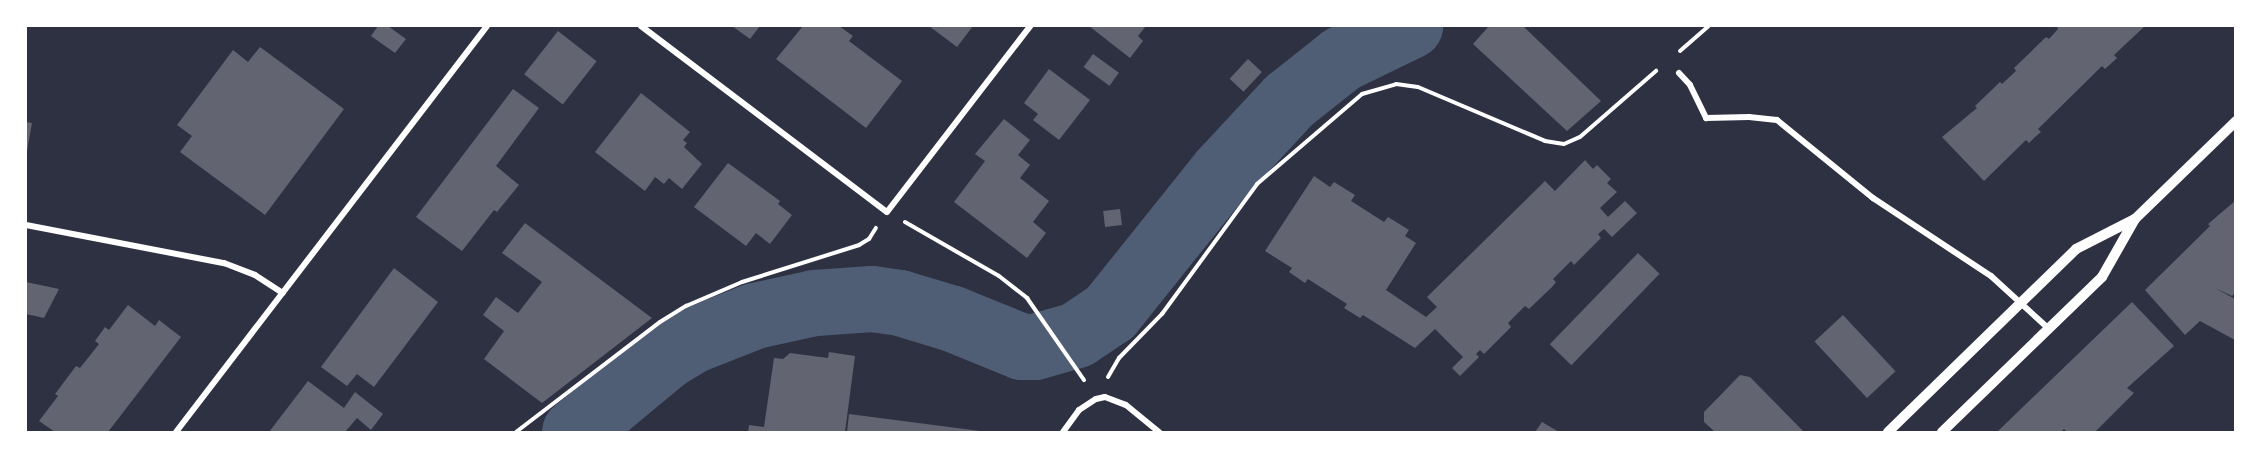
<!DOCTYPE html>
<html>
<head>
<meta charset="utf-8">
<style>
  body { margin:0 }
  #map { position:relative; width:2261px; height:458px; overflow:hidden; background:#2d3142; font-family:Signika,sans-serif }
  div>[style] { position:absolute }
  .river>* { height:66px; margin:-33px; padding:0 33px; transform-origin:33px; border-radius:33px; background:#4f5d75 }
  .building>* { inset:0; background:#626471; transform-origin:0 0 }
  .path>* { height:4px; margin:-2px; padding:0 2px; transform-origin:2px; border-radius:2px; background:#fff }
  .minor>* { height:6px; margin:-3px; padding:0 3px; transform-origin:3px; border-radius:3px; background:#fff }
  .tertiary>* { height:10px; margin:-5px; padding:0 5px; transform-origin:5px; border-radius:5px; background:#fff }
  span { translate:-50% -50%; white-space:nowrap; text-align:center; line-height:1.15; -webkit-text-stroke:5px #fff; paint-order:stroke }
  .frame { position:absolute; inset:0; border:27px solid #fff; pointer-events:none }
</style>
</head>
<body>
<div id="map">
  <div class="river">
    <i style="left:575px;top:432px;width:119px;rotate:-39.6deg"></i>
    <i style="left:667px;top:356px;width:31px;rotate:-31deg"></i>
    <i style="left:694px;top:340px;width:66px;rotate:-21.5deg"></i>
    <i style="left:755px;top:316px;width:61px;rotate:-12.2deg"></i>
    <i style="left:815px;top:303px;width:57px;rotate:-4deg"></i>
    <i style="left:872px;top:299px;width:28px;rotate:8deg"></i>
    <i style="left:900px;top:303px;width:55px;rotate:16.8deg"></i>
    <i style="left:953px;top:319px;width:74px;rotate:22.1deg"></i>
    <i style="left:1022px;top:347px;width:13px"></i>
    <i style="left:1035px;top:347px;width:44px;rotate:-15.9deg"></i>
    <i style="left:1077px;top:335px;width:40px;rotate:-34deg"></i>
    <i style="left:1110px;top:313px;width:181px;rotate:-51.3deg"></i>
    <i style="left:1223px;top:172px;width:97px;rotate:-47.1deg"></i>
    <i style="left:1289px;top:101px;width:68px;rotate:-38.4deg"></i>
    <i style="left:1342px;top:59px;width:76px;rotate:-25.9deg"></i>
  </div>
  <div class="building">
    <i style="clip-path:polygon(378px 26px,388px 26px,406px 39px,395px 53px,371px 36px)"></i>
    <i style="clip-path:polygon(732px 26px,760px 26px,750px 39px)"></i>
    <i style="clip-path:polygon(803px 26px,839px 26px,853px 36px,849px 41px,902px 81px,866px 128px,776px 59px)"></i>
    <i style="clip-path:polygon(929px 26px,973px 26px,957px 47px)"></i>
    <i style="clip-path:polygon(1089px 26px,1146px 26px,1138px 36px,1143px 41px,1130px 58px)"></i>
    <i style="clip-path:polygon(1489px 26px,1523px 26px,1601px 101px,1567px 131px,1473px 44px)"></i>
    <i style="clip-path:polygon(2057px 26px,2145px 26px,2114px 55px,2117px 58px,2105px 69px,2102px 66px,2038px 129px,2041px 132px,2035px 137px,2029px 143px,2026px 140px,1984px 181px,1942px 137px,1977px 108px,1975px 106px,2000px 82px,2002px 84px,2016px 71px,2014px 68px,2046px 37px,2049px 39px,2058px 29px)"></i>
    <i style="left:558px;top:31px;width:49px;height:55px;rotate:38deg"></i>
    <i style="clip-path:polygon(260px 47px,344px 109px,265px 215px,180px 152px,192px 136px,177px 125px,233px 50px,248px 62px)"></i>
    <i style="left:1093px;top:54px;width:32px;height:16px;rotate:36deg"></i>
    <i style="left:1248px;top:59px;width:19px;height:27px;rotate:43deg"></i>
    <i style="clip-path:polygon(1049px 69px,1090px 100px,1059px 140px,1033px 120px,1038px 114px,1024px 103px)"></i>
    <i style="clip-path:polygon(513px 89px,539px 108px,496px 166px,519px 185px,497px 212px,494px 210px,462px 251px,416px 217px)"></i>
    <i style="clip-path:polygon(641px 93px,690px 132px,683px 140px,687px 143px,684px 147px,702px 164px,682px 189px,669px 178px,664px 184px,655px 177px,645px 191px,595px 152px)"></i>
    <i style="clip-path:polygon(1004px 119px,1030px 140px,1018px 155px,1030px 165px,1020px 178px,1049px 201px,1033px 222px,1046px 233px,1027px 258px,954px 202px,985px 161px,975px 154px)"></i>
    <i style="clip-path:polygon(26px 122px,32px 123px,27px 151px,26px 151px)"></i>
    <i style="clip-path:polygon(1585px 160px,1593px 169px,1597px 165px,1611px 179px,1607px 183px,1617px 192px,1600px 208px,1608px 217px,1625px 201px,1637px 213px,1612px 237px,1604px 229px,1598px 234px,1601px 238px,1574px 265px,1571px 261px,1553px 279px,1556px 282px,1552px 287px,1529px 309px,1525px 306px,1508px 323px,1511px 327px,1484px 354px,1480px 350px,1476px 354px,1479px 357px,1460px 376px,1452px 368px,1463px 357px,1435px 329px,1415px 348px,1363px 315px,1360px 318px,1344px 308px,1347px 304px,1308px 279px,1305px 283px,1289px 272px,1292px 268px,1265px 251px,1314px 176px,1330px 187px,1334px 182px,1355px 195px,1351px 201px,1384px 222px,1388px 217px,1409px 230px,1405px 236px,1416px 243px,1386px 290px,1426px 317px,1437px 307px,1427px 297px,1545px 181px,1555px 191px)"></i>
    <i style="clip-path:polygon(728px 163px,780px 201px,778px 204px,792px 215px,770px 244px,756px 233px,746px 246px,694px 207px)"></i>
    <i style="clip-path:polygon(2235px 201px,2235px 293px,2232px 296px,2215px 288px,2235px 299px,2235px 340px,2200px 321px,2185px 335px,2145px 290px,2210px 226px,2208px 224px)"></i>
    <i style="left:1120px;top:209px;width:16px;height:17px;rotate:83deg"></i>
    <i style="clip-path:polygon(525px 223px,652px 318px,542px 403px,484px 359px,504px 331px,483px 315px,496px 297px,518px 313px,542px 282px,502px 253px)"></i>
    <i style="left:1638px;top:253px;width:30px;height:127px;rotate:44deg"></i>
    <i style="clip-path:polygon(394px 268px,438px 302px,374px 387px,357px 374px,347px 386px,321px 367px)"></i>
    <i style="clip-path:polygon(26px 282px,59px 289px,44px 318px,26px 314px)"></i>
    <i style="clip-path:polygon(2132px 302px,2174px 346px,2127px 388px,2134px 393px,2095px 432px,2067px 432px,2064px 429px,2061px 432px,1997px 432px)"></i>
    <i style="clip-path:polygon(128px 305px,155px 326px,159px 320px,181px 337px,108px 432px,55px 432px,39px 421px,58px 396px,55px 394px,76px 366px,80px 368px,99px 344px,95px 341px,105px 327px,109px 330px)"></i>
    <i style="left:1843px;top:315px;width:77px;height:39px;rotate:47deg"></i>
    <i style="clip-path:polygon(829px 352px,855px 356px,845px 432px,748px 432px,749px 425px,764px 427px,774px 358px,783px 359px,790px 353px,828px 358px)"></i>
    <i style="clip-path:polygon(1740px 375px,1750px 377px,1804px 432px,1715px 432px,1704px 422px,1704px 412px)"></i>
    <i style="clip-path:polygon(308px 381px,344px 408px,355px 392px,383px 414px,371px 430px,357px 418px,345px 432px,269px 432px)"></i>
    <i style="clip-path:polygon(849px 414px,980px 431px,980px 432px,847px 432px)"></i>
    <i style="clip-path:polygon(1542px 422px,1559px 432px,1535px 432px)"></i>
  </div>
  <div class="path">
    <i style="left:1680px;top:51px;width:38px;rotate:-41deg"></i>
    <i style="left:905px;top:222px;width:108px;rotate:29.9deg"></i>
    <i style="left:999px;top:276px;width:36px;rotate:38deg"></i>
    <i style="left:1027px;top:298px;width:100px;rotate:55.2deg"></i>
    <i style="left:1108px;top:377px;width:22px;rotate:-60deg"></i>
    <i style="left:1119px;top:358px;width:62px;rotate:-45.7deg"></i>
    <i style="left:1162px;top:314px;width:161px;rotate:-53.8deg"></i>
    <i style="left:1257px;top:184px;width:138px;rotate:-40.6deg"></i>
    <i style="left:1362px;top:94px;width:35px;rotate:-16deg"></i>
    <i style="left:1396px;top:84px;width:22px;rotate:8deg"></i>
    <i style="left:1418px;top:87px;width:138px;rotate:23deg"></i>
    <i style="left:1545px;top:141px;width:19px;rotate:9deg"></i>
    <i style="left:1564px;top:144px;width:17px;rotate:-24deg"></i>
    <i style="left:1580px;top:137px;width:101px;rotate:-41deg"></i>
    <i style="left:516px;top:432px;width:181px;rotate:-37.4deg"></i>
    <i style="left:660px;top:322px;width:31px;rotate:-32deg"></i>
    <i style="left:686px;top:306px;width:61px;rotate:-23.2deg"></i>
    <i style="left:742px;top:282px;width:123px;rotate:-17.5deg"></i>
    <i style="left:859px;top:245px;width:12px;rotate:-31deg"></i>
    <i style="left:869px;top:239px;width:13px;rotate:-58deg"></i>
  </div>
  <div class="minor">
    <i style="left:641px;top:26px;width:308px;rotate:37.1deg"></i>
    <i style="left:887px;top:212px;width:235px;rotate:-52.4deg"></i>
    <i style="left:1679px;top:73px;width:16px;rotate:47deg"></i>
    <i style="left:1690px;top:85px;width:37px;rotate:64deg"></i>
    <i style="left:1706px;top:118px;width:43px;rotate:-1.3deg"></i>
    <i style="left:1749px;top:117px;width:28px;rotate:6deg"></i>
    <i style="left:1777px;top:120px;width:124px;rotate:39.1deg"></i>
    <i style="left:1873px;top:198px;width:141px;rotate:33.5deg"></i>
    <i style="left:1991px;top:276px;width:79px;rotate:42.4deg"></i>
    <i style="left:26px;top:225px;width:202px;rotate:10.9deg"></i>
    <i style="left:224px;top:263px;width:33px;rotate:21deg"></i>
    <i style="left:255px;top:275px;width:33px;rotate:33deg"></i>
    <i style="left:176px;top:432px;width:511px;rotate:-52.55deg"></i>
    <i style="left:1063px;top:432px;width:27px;rotate:-54deg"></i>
    <i style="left:1079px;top:410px;width:20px;rotate:-33deg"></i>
    <i style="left:1096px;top:399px;width:9px;rotate:-13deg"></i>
    <i style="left:1105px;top:397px;width:22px;rotate:21deg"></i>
    <i style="left:1126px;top:405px;width:43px;rotate:39.3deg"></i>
  </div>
  <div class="tertiary">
    <i style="left:1888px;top:432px;width:262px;rotate:-44.2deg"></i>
    <i style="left:2076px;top:249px;width:66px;rotate:-27deg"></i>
    <i style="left:1942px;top:432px;width:223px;rotate:-44.1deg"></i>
    <i style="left:2102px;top:277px;width:67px;rotate:-60.4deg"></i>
    <i style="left:2135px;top:219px;width:141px;rotate:-44.1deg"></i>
  </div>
  <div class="frame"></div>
</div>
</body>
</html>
